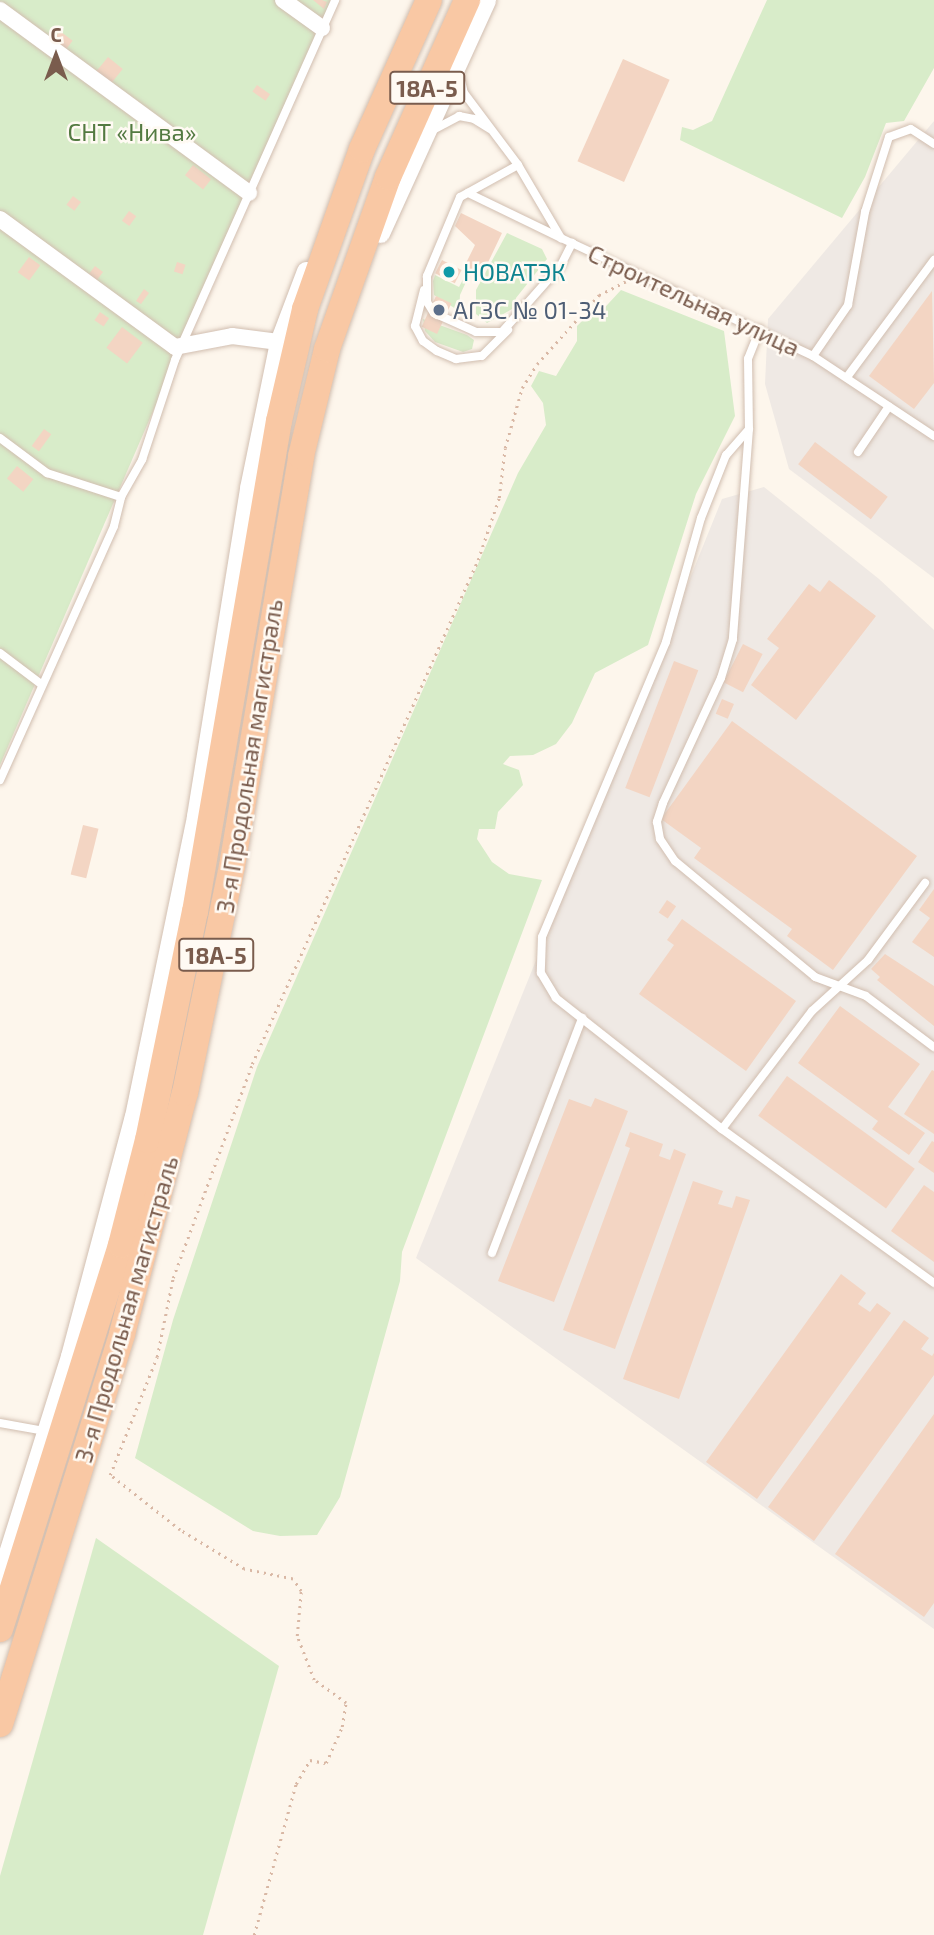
<!DOCTYPE html>
<html>
<head>
<meta charset="utf-8">
<style>
  body { margin:0 }
  #map { position:relative; width:934px; height:1935px; overflow:hidden; background:#fdf6ec; font-family:"Exo 2",sans-serif }
  div>[style] { position:absolute }
  .industrial>* { inset:0; background:#efe9e4 }
  .green>* { inset:0; background:#d8ecc9 }
  .building>* { inset:0; background:#f3d5c3; transform-origin:0 0 }
  .path>* { height:2.5px; margin-top:-1.25px; transform-origin:0; background:repeating-linear-gradient(90deg,#d9b8a5 0 2px,transparent 0 7px) }
  .roads { filter:drop-shadow(0 0 2px #d1beb0) drop-shadow(0 0 2px #d1beb0) }
  .service>* { height:8px; margin:-4px; padding:0 4px; transform-origin:4px; border-radius:4px; background:#fff }
  .minor>* { height:16px; margin:-8px; padding:0 8px; transform-origin:8px; border-radius:8px; background:#fff }
  .tertiary>* { height:19px; margin:-9.5px; padding:0 9.5px; transform-origin:9.5px; border-radius:9.5px; background:#fff }
  .trunk>* { height:26px; margin:-13px; padding:0 13px; transform-origin:13px; border-radius:13px; background:#f9c8a4 }
  .dots>* { width:19px; height:19px; translate:-50% -50%; box-sizing:border-box; border:4px solid #fffaf3; border-radius:50% }
  span { translate:-50% -50%; white-space:nowrap; text-align:center; line-height:1.15; -webkit-text-stroke:5px #fffaf3; paint-order:stroke }
  .shield-label span { padding:2px 5px; background:#fffaf3; border:2px solid; border-radius:5px; -webkit-text-stroke-width:0 }
  .shield-label { font-size:23px; color:#7a5c4d; font-weight:700 }
  .park-label { font-size:24px; color:#537a41 }
  .culture-label { font-size:24px; color:#0d838f }
  .left { translate:0 -50%; text-align:left }
  .street-label { font-size:24px; color:#7a5c4d }
  .service-label { font-size:24px; color:#4e5e75 }
  .north { position:absolute; left:21px; top:21px; width:70px; height:70px; -webkit-text-stroke:5px #fffaf3; paint-order:stroke; rotate:0deg; font-size:19px; font-weight:700; line-height:28px; text-align:center; color:#7a5c4d }
  .north::after { content:''; display:block; margin:auto; width:24px; height:32px; background:#7a5c4d; clip-path:polygon(50% 0,100% 100%,50% 72%,0 100%) }
</style>
</head>
<body>
<div id="map">
  <div class="industrial">
    <i style="clip-path:polygon(934px 121px,934px 578px,789px 469px,765px 384px,768px 319px)"></i>
    <i style="clip-path:polygon(764px 487px,879px 579px,934px 630px,934px 1629px,416px 1258px,722px 499px)"></i>
  </div>
  <div class="green">
    <i style="clip-path:polygon(0 0,331px 0,0 765px)"></i>
    <i style="clip-path:polygon(767px 0,934px 0,934px 68px,904px 121px,886px 123px,865px 177px,842px 218px,680px 140px,682px 127px,693px 130px,712px 121px)"></i>
    <i style="clip-path:polygon(507px 233px,542px 249px,547px 259px,516px 298px,514px 308px,487px 323px,476px 314px,476px 290px)"></i>
    <i style="clip-path:polygon(468px 270px,471px 271px,460px 295px,459px 311px,434px 295px,433px 281px,435px 275px,459px 287px)"></i>
    <i style="clip-path:polygon(621px 290px,724px 331px,735px 416px,696px 494px,648px 645px,595px 673px,572px 723px,556px 744px,533px 755px,510px 756px,503px 764px,519px 770px,523px 785px,498px 812px,495px 829px,479px 829px,477px 839px,492px 862px,509px 874px,542px 880px,402px 1252px,400px 1281px,340px 1497px,317px 1535px,280px 1536px,253px 1531px,135px 1458px,173px 1320px,257px 1067px,518px 473px,546px 425px,543px 403px,531px 386px,539px 371px,556px 376px,577px 341px,577px 326px,586px 317px,596px 317px)"></i>
    <i style="clip-path:polygon(423px 319px,467px 335px,474px 340px,472px 349px,463px 352px,435px 342px,425px 331px)"></i>
    <i style="clip-path:polygon(96px 1538px,279px 1666px,203px 1935px,0 1935px,0 1876px)"></i>
  </div>
  <div class="building">
    <i style="clip-path:polygon(313px 0,322px 0,327px 2px,324px 9px)"></i>
    <i style="left:60px;top:31px;width:16px;height:14px;rotate:38deg"></i>
    <i style="left:108px;top:57px;width:19px;height:22px;rotate:39deg"></i>
    <i style="left:623px;top:59px;width:51px;height:112px;rotate:24deg"></i>
    <i style="left:257px;top:85px;width:16px;height:8px;rotate:35deg"></i>
    <i style="left:193px;top:165px;width:23px;height:13px;rotate:38deg"></i>
    <i style="left:73px;top:196px;width:10px;height:11px;rotate:37deg"></i>
    <i style="left:129px;top:211px;width:9px;height:12px;rotate:36deg"></i>
    <i style="clip-path:polygon(461px 213px,502px 233px,482px 275px,464px 267px,475px 245px,455px 226px)"></i>
    <i style="left:29px;top:257px;width:14px;height:19px;rotate:36deg"></i>
    <i style="left:442px;top:260px;width:22px;height:15px;rotate:27deg"></i>
    <i style="left:177px;top:262px;width:9px;height:10px;rotate:18deg"></i>
    <i style="left:95px;top:266px;width:10px;height:15px;rotate:37deg"></i>
    <i style="clip-path:polygon(144px 289px,149px 293px,141px 304px,136px 301px)"></i>
    <i style="clip-path:polygon(932px 291px,934px 383px,914px 409px,869px 376px)"></i>
    <i style="left:436px;top:296px;width:17px;height:34px;rotate:25deg"></i>
    <i style="left:100px;top:312px;width:11px;height:10px;rotate:34deg"></i>
    <i style="left:122px;top:327px;width:26px;height:26px;rotate:37deg"></i>
    <i style="left:44px;top:429px;width:9px;height:21px;rotate:36deg"></i>
    <i style="left:815px;top:442px;width:91px;height:28px;rotate:37deg"></i>
    <i style="left:17px;top:466px;width:21px;height:16px;rotate:39deg"></i>
    <i style="clip-path:polygon(829px 580px,876px 616px,796px 720px,751px 685px,779px 648px,767px 639px,809px 584px,820px 592px)"></i>
    <i style="left:743px;top:644px;width:22px;height:43px;rotate:27deg"></i>
    <i style="left:674px;top:661px;width:26px;height:136px;rotate:21deg"></i>
    <i style="left:722px;top:699px;width:13px;height:16px;rotate:23deg"></i>
    <i style="clip-path:polygon(732px 721px,917px 856px,833px 970px,787px 936px,792px 929px,694px 858px,701px 848px,661px 819px)"></i>
    <i style="left:83px;top:825px;width:16px;height:51px;rotate:14deg"></i>
    <i style="clip-path:polygon(934px 889px,934px 957px,912px 942px,930px 918px,919px 910px)"></i>
    <i style="left:667px;top:900px;width:11px;height:15px;rotate:34deg"></i>
    <i style="clip-path:polygon(682px 919px,796px 1001px,746px 1071px,639px 994px,674px 945px,667px 940px)"></i>
    <i style="clip-path:polygon(885px 954px,934px 986px,934px 1026px,877px 980px,880px 977px,871px 969px)"></i>
    <i style="clip-path:polygon(840px 1006px,920px 1064px,888px 1107px,925px 1133px,909px 1155px,872px 1129px,878px 1121px,798px 1063px)"></i>
    <i style="clip-path:polygon(932px 1070px,934px 1071px,934px 1134px,904px 1114px)"></i>
    <i style="left:787px;top:1076px;width:158px;height:49px;rotate:36deg"></i>
    <i style="clip-path:polygon(595px 1098px,628px 1111px,554px 1302px,498px 1281px,569px 1099px,591px 1107px)"></i>
    <i style="clip-path:polygon(630px 1132px,663px 1144px,659px 1156px,670px 1160px,674px 1149px,686px 1154px,615px 1349px,563px 1330px,630px 1148px,625px 1146px)"></i>
    <i style="clip-path:polygon(932px 1141px,934px 1142px,934px 1173px,918px 1162px)"></i>
    <i style="clip-path:polygon(693px 1181px,723px 1191px,718px 1204px,732px 1208px,736px 1196px,750px 1200px,679px 1399px,623px 1379px)"></i>
    <i style="clip-path:polygon(924px 1185px,934px 1192px,934px 1262px,891px 1231px)"></i>
    <i style="clip-path:polygon(841px 1274px,866px 1293px,858px 1304px,870px 1312px,877px 1303px,891px 1313px,757px 1499px,706px 1462px)"></i>
    <i style="clip-path:polygon(904px 1320px,929px 1338px,921px 1349px,932px 1356px,934px 1353px,934px 1375px,814px 1541px,768px 1507px)"></i>
    <i style="clip-path:polygon(934px 1414px,934px 1603px,924px 1617px,835px 1554px)"></i>
  </div>
  <div class="path">
    <i style="left:254px;top:1935px;width:157px;rotate:-74.5deg"></i>
    <i style="left:296px;top:1784px;width:28px;rotate:-60deg"></i>
    <i style="left:310px;top:1760px;width:16px;rotate:11deg"></i>
    <i style="left:326px;top:1763px;width:39px;rotate:-66deg"></i>
    <i style="left:342px;top:1727px;width:24px;rotate:-81deg"></i>
    <i style="left:346px;top:1703px;width:39px;rotate:-144deg"></i>
    <i style="left:314px;top:1680px;width:47px;rotate:-111.1deg"></i>
    <i style="left:297px;top:1636px;width:45px;rotate:-84.9deg"></i>
    <i style="left:301px;top:1591px;width:14px;rotate:-124deg"></i>
    <i style="left:293px;top:1579px;width:50px;rotate:-168.5deg"></i>
    <i style="left:244px;top:1569px;width:75px;rotate:-148.6deg"></i>
    <i style="left:180px;top:1530px;width:89px;rotate:-141.8deg"></i>
    <i style="left:110px;top:1475px;width:127px;rotate:-68.3deg"></i>
    <i style="left:157px;top:1357px;width:81px;rotate:-78.6deg"></i>
    <i style="left:173px;top:1278px;width:228px;rotate:-69.7deg"></i>
    <i style="left:252px;top:1064px;width:552px;rotate:-65.85deg"></i>
    <i style="left:478px;top:560px;width:65px;rotate:-71.3deg"></i>
    <i style="left:499px;top:498px;width:50px;rotate:-83.2deg"></i>
    <i style="left:505px;top:448px;width:62px;rotate:-74.2deg"></i>
    <i style="left:522px;top:388px;width:28px;rotate:-58deg"></i>
    <i style="left:537px;top:364px;width:93px;rotate:-48.1deg"></i>
    <i style="left:599px;top:295px;width:30px;rotate:-27deg"></i>
  </div>
  <div class="roads">
    <div class="service">
      <i style="left:459px;top:72px;width:22px;rotate:77deg"></i>
      <i style="left:464px;top:93px;width:90px;rotate:53.1deg"></i>
      <i style="left:518px;top:165px;width:85px;rotate:59.5deg"></i>
      <i style="left:561px;top:238px;width:278px;rotate:25.1deg"></i>
      <i style="left:813px;top:356px;width:145px;rotate:33.5deg"></i>
      <i style="left:433px;top:130px;width:30px;rotate:-28deg"></i>
      <i style="left:459px;top:116px;width:15px;rotate:11deg"></i>
      <i style="left:474px;top:119px;width:19px;rotate:32deg"></i>
      <i style="left:518px;top:165px;width:66px;rotate:151.1deg"></i>
      <i style="left:460px;top:197px;width:86px;rotate:112.7deg"></i>
      <i style="left:427px;top:276px;width:26px;rotate:90deg"></i>
      <i style="left:427px;top:302px;width:13px;rotate:58deg"></i>
      <i style="left:434px;top:313px;width:46px;rotate:24.3deg"></i>
      <i style="left:476px;top:332px;width:26px"></i>
      <i style="left:502px;top:332px;width:89px;rotate:-48.6deg"></i>
      <i style="left:561px;top:265px;width:25px;rotate:-63deg"></i>
      <i style="left:468px;top:193px;width:103px;rotate:25.8deg"></i>
      <i style="left:424px;top:290px;width:37px;rotate:104deg"></i>
      <i style="left:415px;top:326px;width:17px;rotate:62deg"></i>
      <i style="left:423px;top:341px;width:17px;rotate:36deg"></i>
      <i style="left:437px;top:351px;width:21px;rotate:23deg"></i>
      <i style="left:456px;top:359px;width:26px;rotate:-7deg"></i>
      <i style="left:482px;top:356px;width:37px;rotate:-45deg"></i>
      <i style="left:760px;top:329px;width:32px;rotate:112deg"></i>
      <i style="left:748px;top:359px;width:70px;rotate:89.2deg"></i>
      <i style="left:749px;top:429px;width:211px;rotate:94.4deg"></i>
      <i style="left:733px;top:639px;width:41px;rotate:107.1deg"></i>
      <i style="left:721px;top:678px;width:138px;rotate:114.9deg"></i>
      <i style="left:663px;top:803px;width:20px;rotate:108deg"></i>
      <i style="left:657px;top:822px;width:17px;rotate:80deg"></i>
      <i style="left:660px;top:839px;width:27px;rotate:56deg"></i>
      <i style="left:675px;top:861px;width:182px;rotate:39.6deg"></i>
      <i style="left:815px;top:977px;width:54px;rotate:20.4deg"></i>
      <i style="left:866px;top:996px;width:85px;rotate:36.9deg"></i>
      <i style="left:813px;top:356px;width:62px;rotate:-55.5deg"></i>
      <i style="left:848px;top:305px;width:95px;rotate:-79.6deg"></i>
      <i style="left:865px;top:212px;width:79px;rotate:-72.3deg"></i>
      <i style="left:889px;top:137px;width:23px;rotate:-20deg"></i>
      <i style="left:911px;top:129px;width:27px;rotate:33deg"></i>
      <i style="left:847px;top:377px;width:146px;rotate:-53.4deg"></i>
      <i style="left:749px;top:429px;width:35px;rotate:131deg"></i>
      <i style="left:726px;top:455px;width:68px;rotate:111.6deg"></i>
      <i style="left:701px;top:518px;width:129px;rotate:105.8deg"></i>
      <i style="left:666px;top:642px;width:320px;rotate:112.8deg"></i>
      <i style="left:542px;top:937px;width:36px;rotate:92deg"></i>
      <i style="left:541px;top:973px;width:29px;rotate:59deg"></i>
      <i style="left:556px;top:998px;width:211px;rotate:38.3deg"></i>
      <i style="left:722px;top:1129px;width:262px;rotate:36deg"></i>
      <i style="left:0;top:438px;width:59px;rotate:36.7deg"></i>
      <i style="left:47px;top:473px;width:78px;rotate:18deg"></i>
      <i style="left:858px;top:452px;width:55px;rotate:-56deg"></i>
      <i style="left:0;top:653px;width:51px;rotate:37.1deg"></i>
      <i style="left:0;top:780px;width:278px;rotate:-65.8deg"></i>
      <i style="left:114px;top:526px;width:30px;rotate:-76deg"></i>
      <i style="left:121px;top:497px;width:43px;rotate:-60.4deg"></i>
      <i style="left:142px;top:460px;width:105px;rotate:-71.7deg"></i>
      <i style="left:175px;top:360px;width:394px;rotate:-66deg"></i>
      <i style="left:722px;top:1129px;width:148px;rotate:-52.7deg"></i>
      <i style="left:812px;top:1011px;width:76px;rotate:-42.3deg"></i>
      <i style="left:868px;top:960px;width:96px;rotate:-53.5deg"></i>
      <i style="left:492px;top:1253px;width:252px;rotate:-69deg"></i>
      <i style="left:0;top:1423px;width:46px;rotate:10.1deg"></i>
    </div>
    <div class="minor">
      <i style="left:283px;top:0;width:48px;rotate:35.7deg"></i>
      <i style="left:0;top:10px;width:309px;rotate:36.3deg"></i>
      <i style="left:0;top:219px;width:217px;rotate:36.2deg"></i>
      <i style="left:175px;top:347px;width:58px;rotate:-10.9deg"></i>
      <i style="left:232px;top:336px;width:47px;rotate:7.3deg"></i>
    </div>
    <div class="tertiary">
      <i style="left:380px;top:233px;width:256px;rotate:-65.5deg"></i>
      <i style="left:0;top:1578px;width:233px;rotate:-72.5deg"></i>
      <i style="left:70px;top:1356px;width:248px;rotate:-75.1deg"></i>
      <i style="left:134px;top:1116px;width:306px;rotate:-78.3deg"></i>
      <i style="left:196px;top:816px;width:332px;rotate:-80.8deg"></i>
      <i style="left:249px;top:488px;width:149px;rotate:-78.4deg"></i>
      <i style="left:279px;top:342px;width:76px;rotate:-69.2deg"></i>
    </div>
    <div class="trunk">
      <i style="left:0;top:1629px;width:403px;rotate:-72.5deg"></i>
      <i style="left:121px;top:1245px;width:108px;rotate:-75.6deg"></i>
      <i style="left:148px;top:1140px;width:233px;rotate:-78.4deg"></i>
      <i style="left:195px;top:912px;width:498px;rotate:-80.3deg"></i>
      <i style="left:279px;top:421px;width:115px;rotate:-76.9deg"></i>
      <i style="left:305px;top:309px;width:170px;rotate:-70.4deg"></i>
      <i style="left:362px;top:149px;width:163px;rotate:-65.8deg"></i>
      <i style="left:0;top:1724px;width:409px;rotate:-72.6deg"></i>
      <i style="left:122px;top:1334px;width:249px;rotate:-75.4deg"></i>
      <i style="left:185px;top:1093px;width:232px;rotate:-78.3deg"></i>
      <i style="left:232px;top:866px;width:416px;rotate:-80.4deg"></i>
      <i style="left:301px;top:456px;width:110px;rotate:-76.3deg"></i>
      <i style="left:327px;top:349px;width:182px;rotate:-70.5deg"></i>
      <i style="left:388px;top:177px;width:194px;rotate:-65.9deg"></i>
    </div>
  </div>
  <div class="dots">
    <i style="left:449px;top:272px;background:#0f9aa8"></i>
    <i style="left:439px;top:310px;background:#5c6f8a"></i>
  </div>
  <div class="shield-label">
    <span style="left:427px;top:88px">18А-5</span>
    <span style="left:216px;top:955px">18А-5</span>
  </div>
  <div class="park-label">
    <span style="left:132px;top:132px">СНТ «Нива»</span>
  </div>
  <div class="culture-label">
    <span class="left" style="left:463px;top:272px">НОВАТЭК</span>
  </div>
  <div class="street-label">
    <span style="left:694px;top:300px;rotate:25deg">Строительная улица</span>
    <span style="left:249px;top:756px;rotate:-81deg">3-я Продольная магистраль</span>
    <span style="left:126px;top:1309px;rotate:-74deg">3-я Продольная магистраль</span>
  </div>
  <div class="service-label">
    <span class="left" style="left:453px;top:310px">АГЗС № 01-34</span>
  </div>
  <div class="north">С</div>
</div>
</body>
</html>
